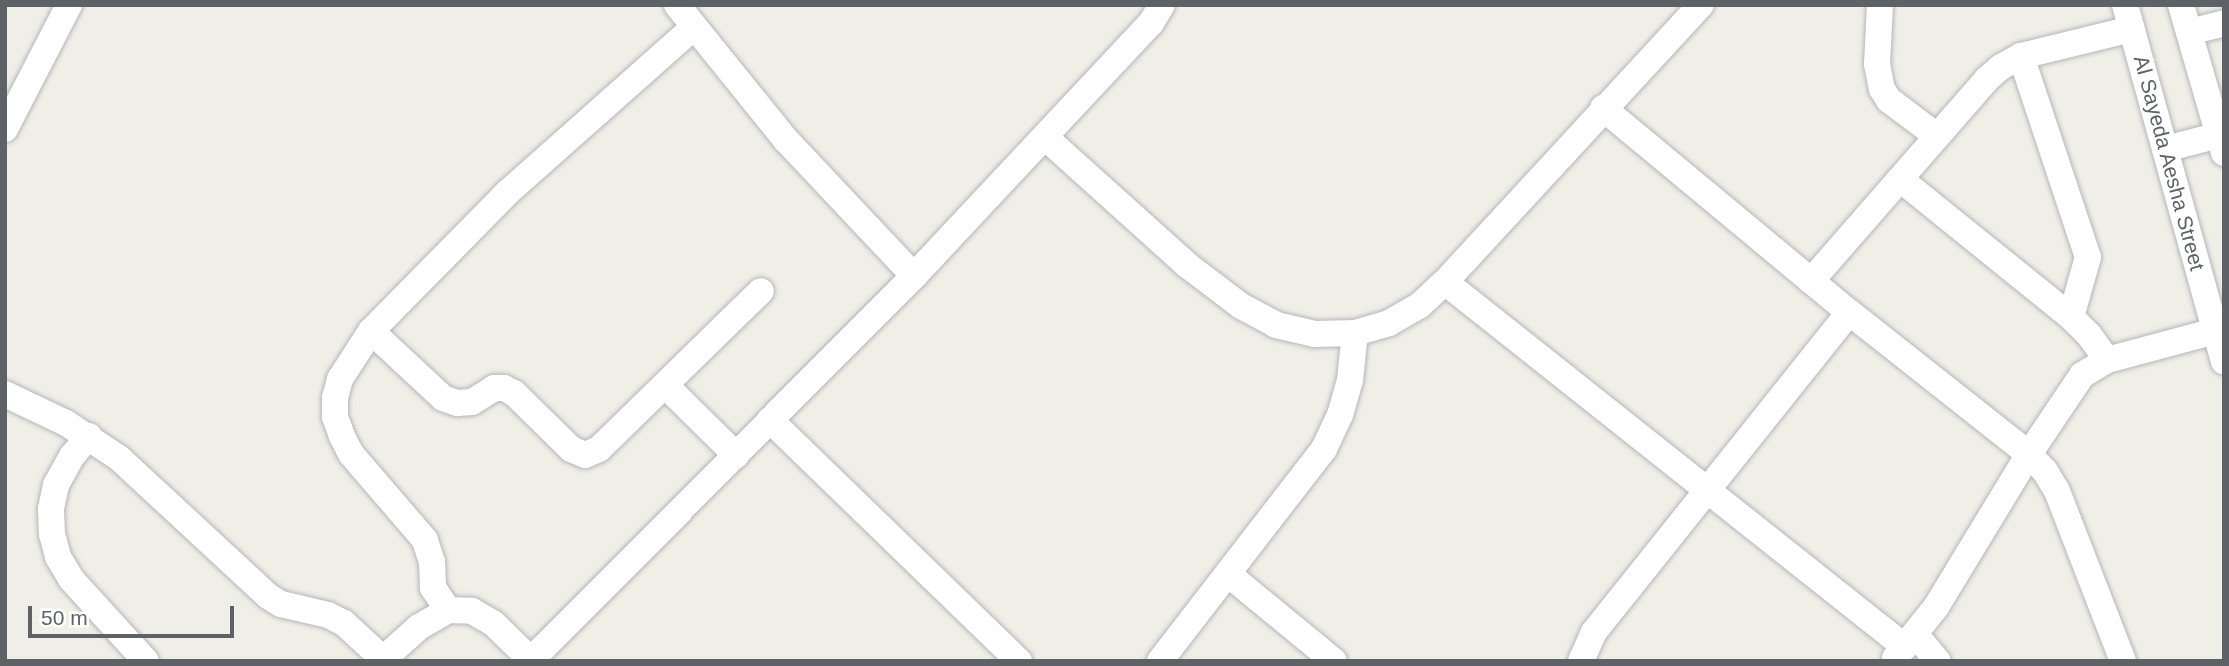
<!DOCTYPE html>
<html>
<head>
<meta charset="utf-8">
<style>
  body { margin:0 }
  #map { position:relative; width:2229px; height:666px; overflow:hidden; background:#efeee7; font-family:Arial,sans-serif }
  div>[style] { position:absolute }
  .roads { filter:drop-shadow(0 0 2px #b4b6ba) drop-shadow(0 0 2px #b4b6ba) }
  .minor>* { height:26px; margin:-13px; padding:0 13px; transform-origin:13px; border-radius:13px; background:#fff }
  span { translate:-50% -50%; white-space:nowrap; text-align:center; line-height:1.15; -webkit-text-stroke:5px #fff; paint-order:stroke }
  .street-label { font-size:21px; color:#5e6166 }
  .frame { position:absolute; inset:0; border:7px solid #5e6166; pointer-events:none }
  .scale { position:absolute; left:28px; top:606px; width:206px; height:32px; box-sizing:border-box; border:4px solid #5e6166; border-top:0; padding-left:9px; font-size:21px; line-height:24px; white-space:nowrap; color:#5e6166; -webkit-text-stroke:5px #fff; paint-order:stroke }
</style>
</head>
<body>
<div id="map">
  <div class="roads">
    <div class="minor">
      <i style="left:677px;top:5px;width:174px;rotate:51.1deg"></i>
      <i style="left:786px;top:140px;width:187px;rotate:46.7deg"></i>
      <i style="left:1880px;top:5px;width:59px;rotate:92.9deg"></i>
      <i style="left:1877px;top:64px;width:25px;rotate:79deg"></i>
      <i style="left:1882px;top:89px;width:13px;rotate:58deg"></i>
      <i style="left:1889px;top:100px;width:60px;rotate:36.9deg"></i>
      <i style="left:2125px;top:5px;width:370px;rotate:74.5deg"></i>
      <i style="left:2181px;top:5px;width:154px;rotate:73.8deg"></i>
      <i style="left:2189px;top:32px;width:36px;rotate:-14deg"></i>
      <i style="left:2021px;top:56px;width:212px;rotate:71.6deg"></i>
      <i style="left:2088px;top:257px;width:62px;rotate:105.8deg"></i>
      <i style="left:1603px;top:108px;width:320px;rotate:39.7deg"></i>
      <i style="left:1849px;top:312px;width:229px;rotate:38.3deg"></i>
      <i style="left:2029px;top:454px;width:23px;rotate:47deg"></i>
      <i style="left:2045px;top:471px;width:23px;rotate:59deg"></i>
      <i style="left:2057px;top:491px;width:182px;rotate:68.8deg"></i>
      <i style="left:5px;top:129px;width:140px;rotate:-62.7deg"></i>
      <i style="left:1045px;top:137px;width:191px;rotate:42deg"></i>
      <i style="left:1187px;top:265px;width:68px;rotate:37.2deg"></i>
      <i style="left:1241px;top:306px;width:40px;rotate:28deg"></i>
      <i style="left:1276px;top:325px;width:40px;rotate:13deg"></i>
      <i style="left:1315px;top:334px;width:40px;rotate:-1.4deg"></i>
      <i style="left:1355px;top:333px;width:35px;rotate:-16deg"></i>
      <i style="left:1389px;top:323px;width:34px;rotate:-30deg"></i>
      <i style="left:1419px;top:306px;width:35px;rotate:-43deg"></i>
      <i style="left:1445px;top:282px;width:377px;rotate:-47.3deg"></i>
      <i style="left:2165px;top:149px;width:56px;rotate:-14.5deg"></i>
      <i style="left:1900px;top:179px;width:220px;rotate:38.9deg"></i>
      <i style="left:2071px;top:317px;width:25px;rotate:45deg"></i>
      <i style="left:2089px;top:335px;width:31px;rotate:54deg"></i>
      <i style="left:1811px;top:281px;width:268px;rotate:-48.9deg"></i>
      <i style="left:1987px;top:79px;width:18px;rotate:-41deg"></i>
      <i style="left:2001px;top:67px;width:23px;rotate:-29deg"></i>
      <i style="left:2021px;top:56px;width:114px;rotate:-13.7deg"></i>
      <i style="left:1445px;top:282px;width:587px;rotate:38.43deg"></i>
      <i style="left:371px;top:331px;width:98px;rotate:42.9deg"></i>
      <i style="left:443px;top:398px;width:15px;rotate:20deg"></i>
      <i style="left:457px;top:403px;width:15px;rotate:-4deg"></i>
      <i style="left:472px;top:402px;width:26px;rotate:-32deg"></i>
      <i style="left:494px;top:388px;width:10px"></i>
      <i style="left:504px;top:388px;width:11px;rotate:27deg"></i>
      <i style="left:514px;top:393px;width:80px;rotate:44.5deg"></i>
      <i style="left:571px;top:449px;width:15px;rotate:23deg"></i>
      <i style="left:585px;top:455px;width:15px;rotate:-23deg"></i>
      <i style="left:599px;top:449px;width:226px;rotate:-44.3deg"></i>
      <i style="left:665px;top:385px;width:100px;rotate:44.6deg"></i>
      <i style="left:5px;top:394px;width:68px;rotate:25.4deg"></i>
      <i style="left:66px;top:423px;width:64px;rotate:33.4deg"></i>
      <i style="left:119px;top:458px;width:203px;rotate:42.8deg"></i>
      <i style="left:268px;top:596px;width:15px;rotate:32deg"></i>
      <i style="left:281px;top:604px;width:48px;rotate:13.2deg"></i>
      <i style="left:328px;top:615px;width:18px;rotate:27deg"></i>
      <i style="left:344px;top:623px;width:53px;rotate:42.7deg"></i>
      <i style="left:770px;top:420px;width:347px;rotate:44.1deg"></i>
      <i style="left:89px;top:436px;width:26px;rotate:130deg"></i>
      <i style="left:72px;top:456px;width:33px;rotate:119deg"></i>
      <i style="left:56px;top:485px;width:25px;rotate:102deg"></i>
      <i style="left:51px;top:509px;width:25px;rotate:88deg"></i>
      <i style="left:52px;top:534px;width:24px;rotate:75deg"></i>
      <i style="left:58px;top:557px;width:26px;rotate:59deg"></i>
      <i style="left:71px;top:579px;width:111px;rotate:47.6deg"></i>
      <i style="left:1228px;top:574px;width:137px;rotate:39.4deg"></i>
      <i style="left:448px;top:610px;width:27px;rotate:-124deg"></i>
      <i style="left:433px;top:588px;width:26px;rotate:-92deg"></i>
      <i style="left:432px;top:562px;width:23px;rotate:-108deg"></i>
      <i style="left:425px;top:540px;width:113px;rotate:-130.7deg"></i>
      <i style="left:351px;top:454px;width:20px;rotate:-117deg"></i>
      <i style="left:342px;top:436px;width:20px;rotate:-110deg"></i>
      <i style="left:335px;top:417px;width:19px;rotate:-90deg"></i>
      <i style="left:335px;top:398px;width:20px;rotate:-75deg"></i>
      <i style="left:340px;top:379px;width:57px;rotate:-57.1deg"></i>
      <i style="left:371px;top:331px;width:194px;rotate:-45.4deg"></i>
      <i style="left:507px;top:193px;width:250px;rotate:-41.6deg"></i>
      <i style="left:1915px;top:634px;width:35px;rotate:50deg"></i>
      <i style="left:1895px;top:658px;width:65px;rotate:-51.2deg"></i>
      <i style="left:1936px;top:607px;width:179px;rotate:-58.7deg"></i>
      <i style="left:2029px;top:454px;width:95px;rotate:-56.1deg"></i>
      <i style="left:2082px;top:375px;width:29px;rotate:-31deg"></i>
      <i style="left:2107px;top:360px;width:112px;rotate:-15deg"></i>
      <i style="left:381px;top:661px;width:51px;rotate:-41.8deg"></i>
      <i style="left:419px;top:627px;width:34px;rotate:-30deg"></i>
      <i style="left:448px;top:610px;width:24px;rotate:2deg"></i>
      <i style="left:472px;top:611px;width:24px;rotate:30deg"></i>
      <i style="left:493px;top:623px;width:53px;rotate:44.2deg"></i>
      <i style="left:530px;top:661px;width:544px;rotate:-45.07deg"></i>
      <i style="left:914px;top:276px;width:347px;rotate:-46.9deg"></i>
      <i style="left:1151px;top:23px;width:21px;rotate:-59deg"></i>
      <i style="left:1160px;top:661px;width:268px;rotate:-52.3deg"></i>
      <i style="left:1324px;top:449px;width:38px;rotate:-65deg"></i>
      <i style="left:1340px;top:415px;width:36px;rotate:-74deg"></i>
      <i style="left:1350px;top:380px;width:47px;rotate:-83.9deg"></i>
      <i style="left:1581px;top:661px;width:32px;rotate:-66deg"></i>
      <i style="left:1594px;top:632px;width:409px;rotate:-51.4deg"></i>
    </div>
  </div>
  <div class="street-label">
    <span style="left:2169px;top:163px;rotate:75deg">Al Sayeda Aesha Street</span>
  </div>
  <div class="frame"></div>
  <div class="scale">50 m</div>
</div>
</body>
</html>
